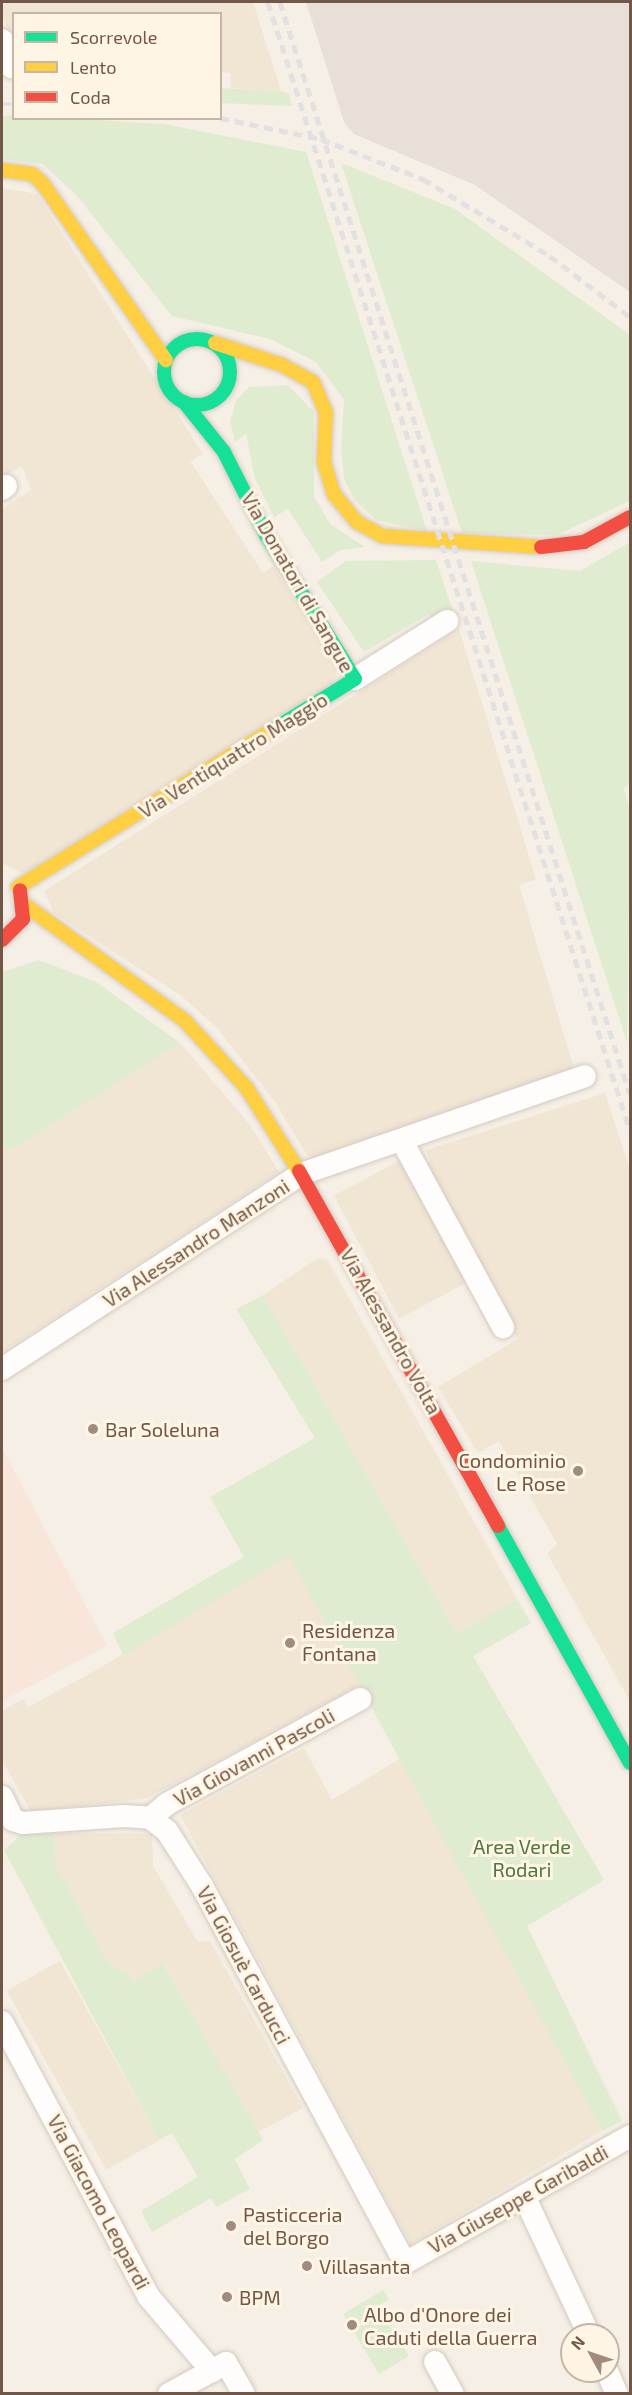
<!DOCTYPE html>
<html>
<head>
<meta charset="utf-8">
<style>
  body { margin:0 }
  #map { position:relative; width:632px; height:2395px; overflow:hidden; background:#f5efe5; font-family:"Exo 2",sans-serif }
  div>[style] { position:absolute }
  .residential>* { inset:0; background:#f1e5d4; transform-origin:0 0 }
  .commercial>* { inset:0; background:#f9e6da }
  .industrial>* { inset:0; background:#e8dfd6 }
  .green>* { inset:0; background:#e0eccf }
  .roads { filter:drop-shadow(0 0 2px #d4cac0) drop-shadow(0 0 2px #d4cac0) }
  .street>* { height:22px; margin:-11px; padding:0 11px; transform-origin:11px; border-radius:11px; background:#fefdfb }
  .fast>* { height:14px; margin:-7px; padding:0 7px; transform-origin:7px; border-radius:7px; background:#16e098 }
  .fast>.ring { margin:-7px; padding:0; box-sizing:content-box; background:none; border:14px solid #16e098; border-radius:50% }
  .slow>* { height:14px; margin:-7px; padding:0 7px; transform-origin:7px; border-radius:7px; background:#ffcf43 }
  .jam>* { height:14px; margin:-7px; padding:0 7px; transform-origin:7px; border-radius:7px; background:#f24e42 }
  .rail>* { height:4.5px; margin-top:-2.25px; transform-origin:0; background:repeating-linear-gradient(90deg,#e3e0e2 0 9px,transparent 0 15px) }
  .dots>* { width:16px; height:16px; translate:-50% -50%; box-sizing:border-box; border:3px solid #fff5e4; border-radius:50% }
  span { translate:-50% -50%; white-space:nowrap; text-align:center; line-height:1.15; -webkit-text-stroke:6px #fff5e4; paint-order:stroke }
  .street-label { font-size:20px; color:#725746 }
  .poi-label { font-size:20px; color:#725746 }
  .left { translate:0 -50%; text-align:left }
  .right { translate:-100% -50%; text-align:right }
  .park-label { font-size:20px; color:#4d783e }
  .frame { position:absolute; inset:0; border:3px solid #725746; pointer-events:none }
  .legend { position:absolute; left:12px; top:12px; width:210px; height:108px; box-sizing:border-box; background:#fff5e4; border:2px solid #c7b6a5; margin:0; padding:8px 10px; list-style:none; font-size:18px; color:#725746 }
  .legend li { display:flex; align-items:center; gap:12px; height:30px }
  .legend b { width:30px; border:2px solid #c7b6a5 }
  .north { position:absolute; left:560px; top:2323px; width:60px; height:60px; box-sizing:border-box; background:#fff5e4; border:2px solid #c7b6a5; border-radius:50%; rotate:310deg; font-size:16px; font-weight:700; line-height:24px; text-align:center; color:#725746 }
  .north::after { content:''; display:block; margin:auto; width:21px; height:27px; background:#a08c7e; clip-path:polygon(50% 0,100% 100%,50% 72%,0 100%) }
</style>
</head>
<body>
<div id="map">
  <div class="residential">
    <i style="clip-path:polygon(2px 2px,253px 2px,281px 91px,231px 88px,230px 73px,221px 72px,220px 14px,14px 14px,13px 40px,2px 16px)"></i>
    <i style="clip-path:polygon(2px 188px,37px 194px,203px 454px,190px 461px,263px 573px,273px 566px,337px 669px,334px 683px,24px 874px,2px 863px,2px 509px,31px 490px,22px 466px,2px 478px)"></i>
    <i style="clip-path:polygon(459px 629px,536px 879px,519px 885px,574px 1069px,320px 1160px,307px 1155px,273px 1099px,217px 1028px,183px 997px,54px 913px,44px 891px)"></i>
    <i style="clip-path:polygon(180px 1043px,250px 1125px,279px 1172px,2px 1352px,2px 1141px,8px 1152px)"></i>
    <i style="clip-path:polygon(605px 1093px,630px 1170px,630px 1701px,547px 1553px,557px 1544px,499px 1441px,478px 1453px,438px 1387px,518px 1339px,421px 1165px,430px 1162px,426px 1150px)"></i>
    <i style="left:401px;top:1160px;width:139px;height:76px;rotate:62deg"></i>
    <i style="clip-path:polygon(318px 1258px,327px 1259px,517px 1599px,457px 1633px,263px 1295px)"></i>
    <i style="clip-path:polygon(289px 1555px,362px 1684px,147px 1798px,31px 1812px,2px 1760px,2px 1711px,23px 1699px,28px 1707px,93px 1672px)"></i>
    <i style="clip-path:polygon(304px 1748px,332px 1800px,401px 1758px,602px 2131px,411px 2244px,180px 1815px)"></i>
    <i style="clip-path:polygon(55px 1833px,152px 1834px,153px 1866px,198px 1942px,210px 1941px,303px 2108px,258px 2132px,164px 1964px,137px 1980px,107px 1962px,56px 1864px)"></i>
    <i style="left:60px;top:1961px;width:205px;height:61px;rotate:61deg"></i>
  </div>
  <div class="commercial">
    <i style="clip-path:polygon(2px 1448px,107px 1646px,2px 1701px)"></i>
  </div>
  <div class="industrial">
    <i style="clip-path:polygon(306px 2px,630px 2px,630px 292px,475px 185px,354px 134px,344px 122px)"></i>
  </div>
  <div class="green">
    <i style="clip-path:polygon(220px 88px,281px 91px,289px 94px,292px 106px,221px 103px)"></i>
    <i style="clip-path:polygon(13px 115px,164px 124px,306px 152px,427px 531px,376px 520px,354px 499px,344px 479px,341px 451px,344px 400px,316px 362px,270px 339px,172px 316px,78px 197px,43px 164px,2px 159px,2px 116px)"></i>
    <i style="clip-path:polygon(341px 163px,455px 209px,630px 335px,630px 501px,557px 535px,462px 533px)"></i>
    <i style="clip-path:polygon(288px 385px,314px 412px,314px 496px,330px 524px,365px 547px,340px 550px,322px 562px,288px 509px,274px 517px,255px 478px,246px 434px,235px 442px,230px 421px,236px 401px,249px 387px)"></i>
    <i style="clip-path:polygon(630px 542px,630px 784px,624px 788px,630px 811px,627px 1042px,471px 561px,580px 571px)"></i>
    <i style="clip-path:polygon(436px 560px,453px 612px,435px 624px,429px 614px,364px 652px,317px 582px,346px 561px)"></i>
    <i style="clip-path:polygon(39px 960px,96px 982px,180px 1043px,8px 1152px,2px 1141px,2px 972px)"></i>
    <i style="clip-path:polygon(263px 1295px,457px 1633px,517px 1599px,531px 1623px,473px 1656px,604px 1880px,527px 1926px,622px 2121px,602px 2131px,289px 1556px,123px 1655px,113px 1633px,244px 1557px,210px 1497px,315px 1438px,236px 1309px)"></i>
    <i style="clip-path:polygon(55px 1833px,56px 1864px,107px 1962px,136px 1980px,163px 1963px,263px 2140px,235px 2159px,250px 2189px,216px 2207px,211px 2198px,152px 2232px,141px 2211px,198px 2177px,172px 2133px,159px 2140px,4px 1850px,22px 1834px)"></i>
    <i style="clip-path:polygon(383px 2290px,389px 2299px,378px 2306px,409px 2356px,379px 2374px,343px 2314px)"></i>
  </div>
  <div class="roads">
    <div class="street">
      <i style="left:2px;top:40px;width:29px;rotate:70deg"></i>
      <i style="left:2px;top:489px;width:5px;rotate:-37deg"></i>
      <i style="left:355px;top:679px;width:109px;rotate:-32.2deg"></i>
      <i style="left:402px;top:1141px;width:212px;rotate:61.5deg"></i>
      <i style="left:2px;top:1369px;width:357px;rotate:-33.1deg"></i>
      <i style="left:301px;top:1174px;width:300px;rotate:-19deg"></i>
      <i style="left:2px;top:1797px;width:25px;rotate:64deg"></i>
      <i style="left:13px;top:1820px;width:10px;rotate:17deg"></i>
      <i style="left:23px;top:1823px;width:101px;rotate:-4deg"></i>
      <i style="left:124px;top:1816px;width:26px;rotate:4deg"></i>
      <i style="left:150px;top:1818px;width:21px;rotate:37deg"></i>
      <i style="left:167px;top:1831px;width:65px;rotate:57.5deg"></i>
      <i style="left:202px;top:1886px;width:428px;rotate:61.7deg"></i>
      <i style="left:405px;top:2263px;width:258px;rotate:-29.4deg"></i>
      <i style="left:150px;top:1818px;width:22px;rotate:-39deg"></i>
      <i style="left:167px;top:1804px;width:220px;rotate:-28.5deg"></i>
      <i style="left:2px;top:2022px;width:310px;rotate:61.9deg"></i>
      <i style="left:148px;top:2296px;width:99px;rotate:49.5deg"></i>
      <i style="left:524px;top:2196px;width:153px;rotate:64.9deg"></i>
      <i style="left:435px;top:2362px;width:37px;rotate:61deg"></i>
      <i style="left:607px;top:2371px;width:25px;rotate:67deg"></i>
      <i style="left:169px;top:2394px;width:65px;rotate:-28.5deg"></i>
      <i style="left:226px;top:2363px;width:36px;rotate:60deg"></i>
    </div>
    <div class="fast">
      <i class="ring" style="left:164px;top:339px;width:52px;height:52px"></i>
      <i style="left:184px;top:402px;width:64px;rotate:51.3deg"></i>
      <i style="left:224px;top:452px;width:93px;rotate:63.2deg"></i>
      <i style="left:266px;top:535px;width:169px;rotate:58.3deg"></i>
      <i style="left:355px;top:679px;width:101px;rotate:148.4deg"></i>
      <i style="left:498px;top:1526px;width:271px;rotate:60.9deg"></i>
    </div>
    <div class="slow">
      <i style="left:2px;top:170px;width:30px;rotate:8deg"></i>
      <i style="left:32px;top:174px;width:15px;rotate:42deg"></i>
      <i style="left:43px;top:184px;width:215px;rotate:55.1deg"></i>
      <i style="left:215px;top:343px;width:71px;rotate:18.2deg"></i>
      <i style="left:282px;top:365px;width:35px;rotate:29deg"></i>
      <i style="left:313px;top:382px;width:33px;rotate:67deg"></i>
      <i style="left:326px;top:412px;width:50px;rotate:92.3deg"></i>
      <i style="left:324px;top:462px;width:34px;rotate:73deg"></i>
      <i style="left:334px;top:494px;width:36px;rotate:51deg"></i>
      <i style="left:357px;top:522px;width:29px;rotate:29deg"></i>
      <i style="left:382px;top:536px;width:159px;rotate:4deg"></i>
      <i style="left:18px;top:887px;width:295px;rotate:-31.7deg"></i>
      <i style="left:25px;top:905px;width:198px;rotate:35.9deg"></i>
      <i style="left:185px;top:1021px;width:90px;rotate:47.3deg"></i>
      <i style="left:246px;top:1087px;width:99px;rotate:57.8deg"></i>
    </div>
    <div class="jam">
      <i style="left:541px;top:547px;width:43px;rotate:-6.6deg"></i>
      <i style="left:584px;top:542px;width:52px;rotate:-28.5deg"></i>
      <i style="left:2px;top:940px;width:30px;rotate:-45deg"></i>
      <i style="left:23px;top:919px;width:29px;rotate:-96deg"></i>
      <i style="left:299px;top:1171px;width:407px;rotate:60.7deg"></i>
    </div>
  </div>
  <div class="rail">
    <i style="left:268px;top:2px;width:1185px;rotate:72.21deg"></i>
    <i style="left:280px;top:2px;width:1147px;rotate:72.23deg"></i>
    <i style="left:2px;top:104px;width:12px"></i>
    <i style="left:220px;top:118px;width:103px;rotate:11.7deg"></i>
    <i style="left:321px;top:139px;width:110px;rotate:21.4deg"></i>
    <i style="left:423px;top:179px;width:149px;rotate:31.2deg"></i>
    <i style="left:550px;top:256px;width:101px;rotate:37.3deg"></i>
  </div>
  <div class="dots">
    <i style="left:93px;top:1429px;background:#a08c7e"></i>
    <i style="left:578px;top:1471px;background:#a08c7e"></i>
    <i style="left:290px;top:1643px;background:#a08c7e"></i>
    <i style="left:231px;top:2226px;background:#a08c7e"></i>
    <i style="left:307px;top:2266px;background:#a08c7e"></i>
    <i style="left:227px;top:2297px;background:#a08c7e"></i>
    <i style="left:352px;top:2325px;background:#a08c7e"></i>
  </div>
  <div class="street-label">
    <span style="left:298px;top:582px;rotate:60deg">Via Donatori di Sangue</span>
    <span style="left:233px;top:755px;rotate:-32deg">Via Ventiquattro Maggio</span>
    <span style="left:196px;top:1243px;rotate:-33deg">Via Alessandro Manzoni</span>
    <span style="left:391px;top:1331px;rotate:61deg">Via Alessandro Volta</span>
    <span style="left:254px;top:1757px;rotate:-29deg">Via Giovanni Pascoli</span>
    <span style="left:244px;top:1965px;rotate:62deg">Via Giosuè Carducci</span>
    <span style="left:518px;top:2199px;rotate:-29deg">Via Giuseppe Garibaldi</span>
    <span style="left:99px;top:2202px;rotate:62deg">Via Giacomo Leopardi</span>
  </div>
  <div class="poi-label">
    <span class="left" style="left:105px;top:1429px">Bar Soleluna</span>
    <span class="right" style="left:566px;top:1472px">Condominio<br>Le Rose</span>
    <span class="left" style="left:302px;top:1642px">Residenza<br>Fontana</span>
    <span class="left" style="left:243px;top:2226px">Pasticceria<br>del Borgo</span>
    <span class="left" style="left:319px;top:2266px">Villasanta</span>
    <span class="left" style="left:239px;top:2297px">BPM</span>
    <span class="left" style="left:364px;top:2326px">Albo d'Onore dei<br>Caduti della Guerra</span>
  </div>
  <div class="park-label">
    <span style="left:522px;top:1858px">Area Verde<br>Rodari</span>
  </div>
  <div class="frame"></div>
  <ul class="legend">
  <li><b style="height:8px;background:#16e098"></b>Scorrevole</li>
  <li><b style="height:8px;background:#ffcf43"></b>Lento</li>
  <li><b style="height:8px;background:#f24e42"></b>Coda</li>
  </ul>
  <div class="north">N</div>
</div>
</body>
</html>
